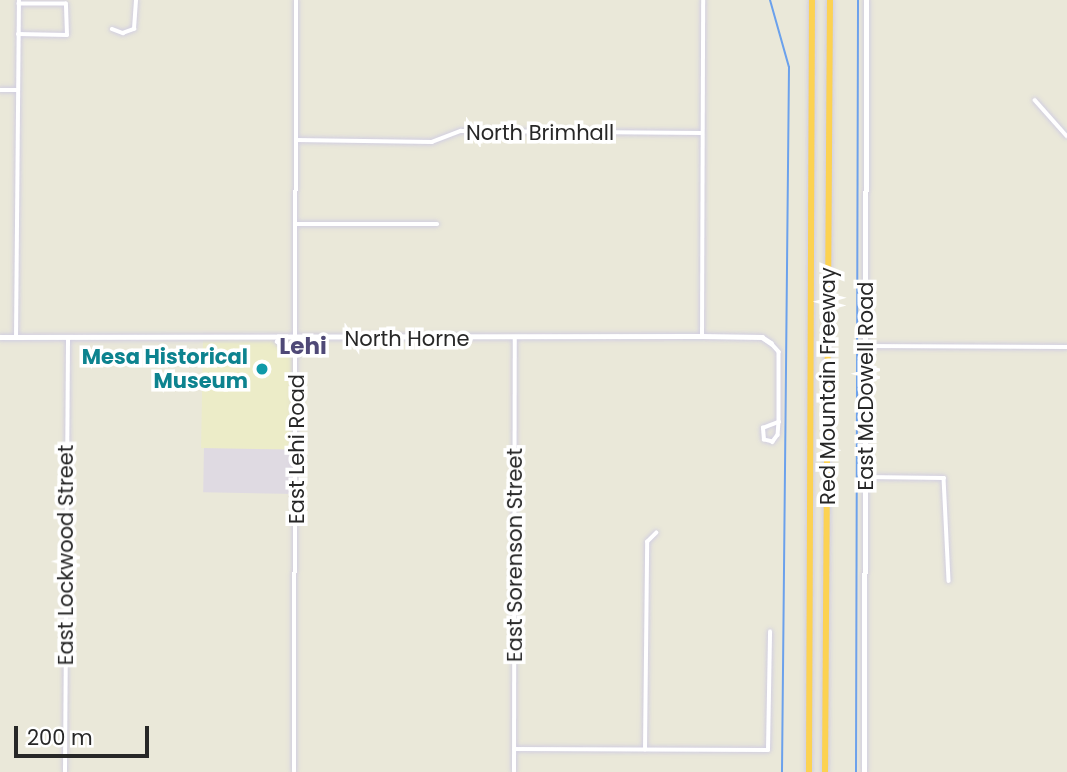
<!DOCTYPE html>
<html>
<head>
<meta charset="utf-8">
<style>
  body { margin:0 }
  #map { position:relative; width:1067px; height:772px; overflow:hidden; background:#eae8d9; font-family:Poppins,sans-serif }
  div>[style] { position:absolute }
  .industrial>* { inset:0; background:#dfdae2; transform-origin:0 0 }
  .education>* { inset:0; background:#ececc8; transform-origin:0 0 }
  .stream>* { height:2px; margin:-1px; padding:0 1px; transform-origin:1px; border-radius:1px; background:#6ba1ec }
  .roads { filter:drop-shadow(0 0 2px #d1cee1) drop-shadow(0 0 2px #d1cee1) }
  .minor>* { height:3.5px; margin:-1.75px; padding:0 1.75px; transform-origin:1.75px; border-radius:1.75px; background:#fff }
  .tertiary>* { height:4.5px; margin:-2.25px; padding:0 2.25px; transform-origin:2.25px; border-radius:2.25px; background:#fff }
  .motorway>* { height:6px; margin:-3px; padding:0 3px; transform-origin:3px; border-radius:3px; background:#fcd252 }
  .dots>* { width:19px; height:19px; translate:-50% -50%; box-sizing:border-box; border:4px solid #fff; border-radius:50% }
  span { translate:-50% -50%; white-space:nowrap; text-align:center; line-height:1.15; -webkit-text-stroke:7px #fff; paint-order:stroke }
  .street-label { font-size:21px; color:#272727 }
  .culture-label { font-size:21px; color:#0d838f; font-weight:700 }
  .right { translate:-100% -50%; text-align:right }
  .neighbourhood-label { font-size:23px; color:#4f4977; font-weight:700 }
  .scale { position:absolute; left:14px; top:726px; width:135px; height:32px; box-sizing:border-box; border:4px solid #272727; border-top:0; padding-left:9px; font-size:21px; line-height:24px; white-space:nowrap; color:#272727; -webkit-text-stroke:5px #fff; paint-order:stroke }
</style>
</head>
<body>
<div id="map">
  <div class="industrial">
    <i style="left:297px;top:446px;width:48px;height:93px;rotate:91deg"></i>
  </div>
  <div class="education">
    <i style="left:203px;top:338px;width:94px;height:110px;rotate:1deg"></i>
  </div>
  <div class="stream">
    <i style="left:770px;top:0;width:70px;rotate:74.2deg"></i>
    <i style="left:789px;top:67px;width:705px;rotate:90.57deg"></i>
    <i style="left:856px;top:772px;width:772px;rotate:-89.85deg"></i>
  </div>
  <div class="roads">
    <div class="minor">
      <i style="left:112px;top:29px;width:12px;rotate:20deg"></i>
      <i style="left:123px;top:33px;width:12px;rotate:-20deg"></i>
      <i style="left:134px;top:29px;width:29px;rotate:-86deg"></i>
      <i style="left:18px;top:34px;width:49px;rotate:1.2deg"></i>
      <i style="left:67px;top:35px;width:31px;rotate:-92deg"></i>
      <i style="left:66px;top:4px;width:47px;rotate:180deg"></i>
      <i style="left:0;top:90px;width:17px"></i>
      <i style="left:1035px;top:100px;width:48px;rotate:48.4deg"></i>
      <i style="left:296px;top:140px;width:136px;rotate:0.8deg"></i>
      <i style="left:432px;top:142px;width:31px;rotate:-21deg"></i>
      <i style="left:461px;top:131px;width:241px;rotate:0.5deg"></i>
      <i style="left:297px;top:224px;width:140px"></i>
      <i style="left:702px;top:336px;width:336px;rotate:-89.8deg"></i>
      <i style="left:16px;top:338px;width:338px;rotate:-89.5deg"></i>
      <i style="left:771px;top:343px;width:12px;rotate:48deg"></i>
      <i style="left:779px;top:352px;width:70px;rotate:90deg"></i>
      <i style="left:779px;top:422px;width:13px;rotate:94deg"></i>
      <i style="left:778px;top:435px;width:9px;rotate:126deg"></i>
      <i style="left:773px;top:442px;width:9px;rotate:-167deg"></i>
      <i style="left:764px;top:440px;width:12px;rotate:-95deg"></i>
      <i style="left:763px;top:428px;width:17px;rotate:-21deg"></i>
      <i style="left:867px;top:346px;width:200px;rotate:0.3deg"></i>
      <i style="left:866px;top:477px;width:78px;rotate:0.7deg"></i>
      <i style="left:944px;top:478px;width:103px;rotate:87.2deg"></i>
      <i style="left:514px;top:749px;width:254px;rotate:0.2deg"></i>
      <i style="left:768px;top:750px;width:118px;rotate:-89deg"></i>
      <i style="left:645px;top:750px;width:208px;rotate:-89.4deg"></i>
      <i style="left:647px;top:542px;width:13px;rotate:-45deg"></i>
      <i style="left:65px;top:772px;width:433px;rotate:-89.6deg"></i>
      <i style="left:294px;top:772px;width:772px;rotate:-89.85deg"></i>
      <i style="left:514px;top:772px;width:433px;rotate:-89.9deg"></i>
    </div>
    <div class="tertiary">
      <i style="left:0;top:337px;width:702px;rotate:-0.08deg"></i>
      <i style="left:702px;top:336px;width:60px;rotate:1deg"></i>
      <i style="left:762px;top:337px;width:11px;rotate:34deg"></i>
      <i style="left:277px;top:341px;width:24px;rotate:33deg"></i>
      <i style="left:864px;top:772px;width:772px;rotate:-89.85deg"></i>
    </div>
    <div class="motorway">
      <i style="left:809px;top:772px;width:772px;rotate:-89.78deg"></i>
      <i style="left:825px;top:772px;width:772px;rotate:-89.63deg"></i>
    </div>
  </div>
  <div class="dots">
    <i style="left:262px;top:369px;background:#0f9aa8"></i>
  </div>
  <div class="street-label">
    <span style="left:540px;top:133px">North Brimhall</span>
    <span style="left:407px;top:339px">North Horne</span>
    <span style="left:828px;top:386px;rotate:-90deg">Red Mountain Freeway</span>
    <span style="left:866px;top:386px;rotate:-90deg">East McDowell Road</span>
    <span style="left:297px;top:449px;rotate:-90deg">East Lehi Road</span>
    <span style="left:66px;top:555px;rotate:-90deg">East Lockwood Street</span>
    <span style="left:515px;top:555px;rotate:-90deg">East Sorenson Street</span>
  </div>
  <div class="culture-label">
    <span class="right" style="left:248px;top:369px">Mesa Historical<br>Museum</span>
  </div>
  <div class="neighbourhood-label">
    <span style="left:303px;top:346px">Lehi</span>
  </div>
  <div class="scale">200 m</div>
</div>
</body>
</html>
